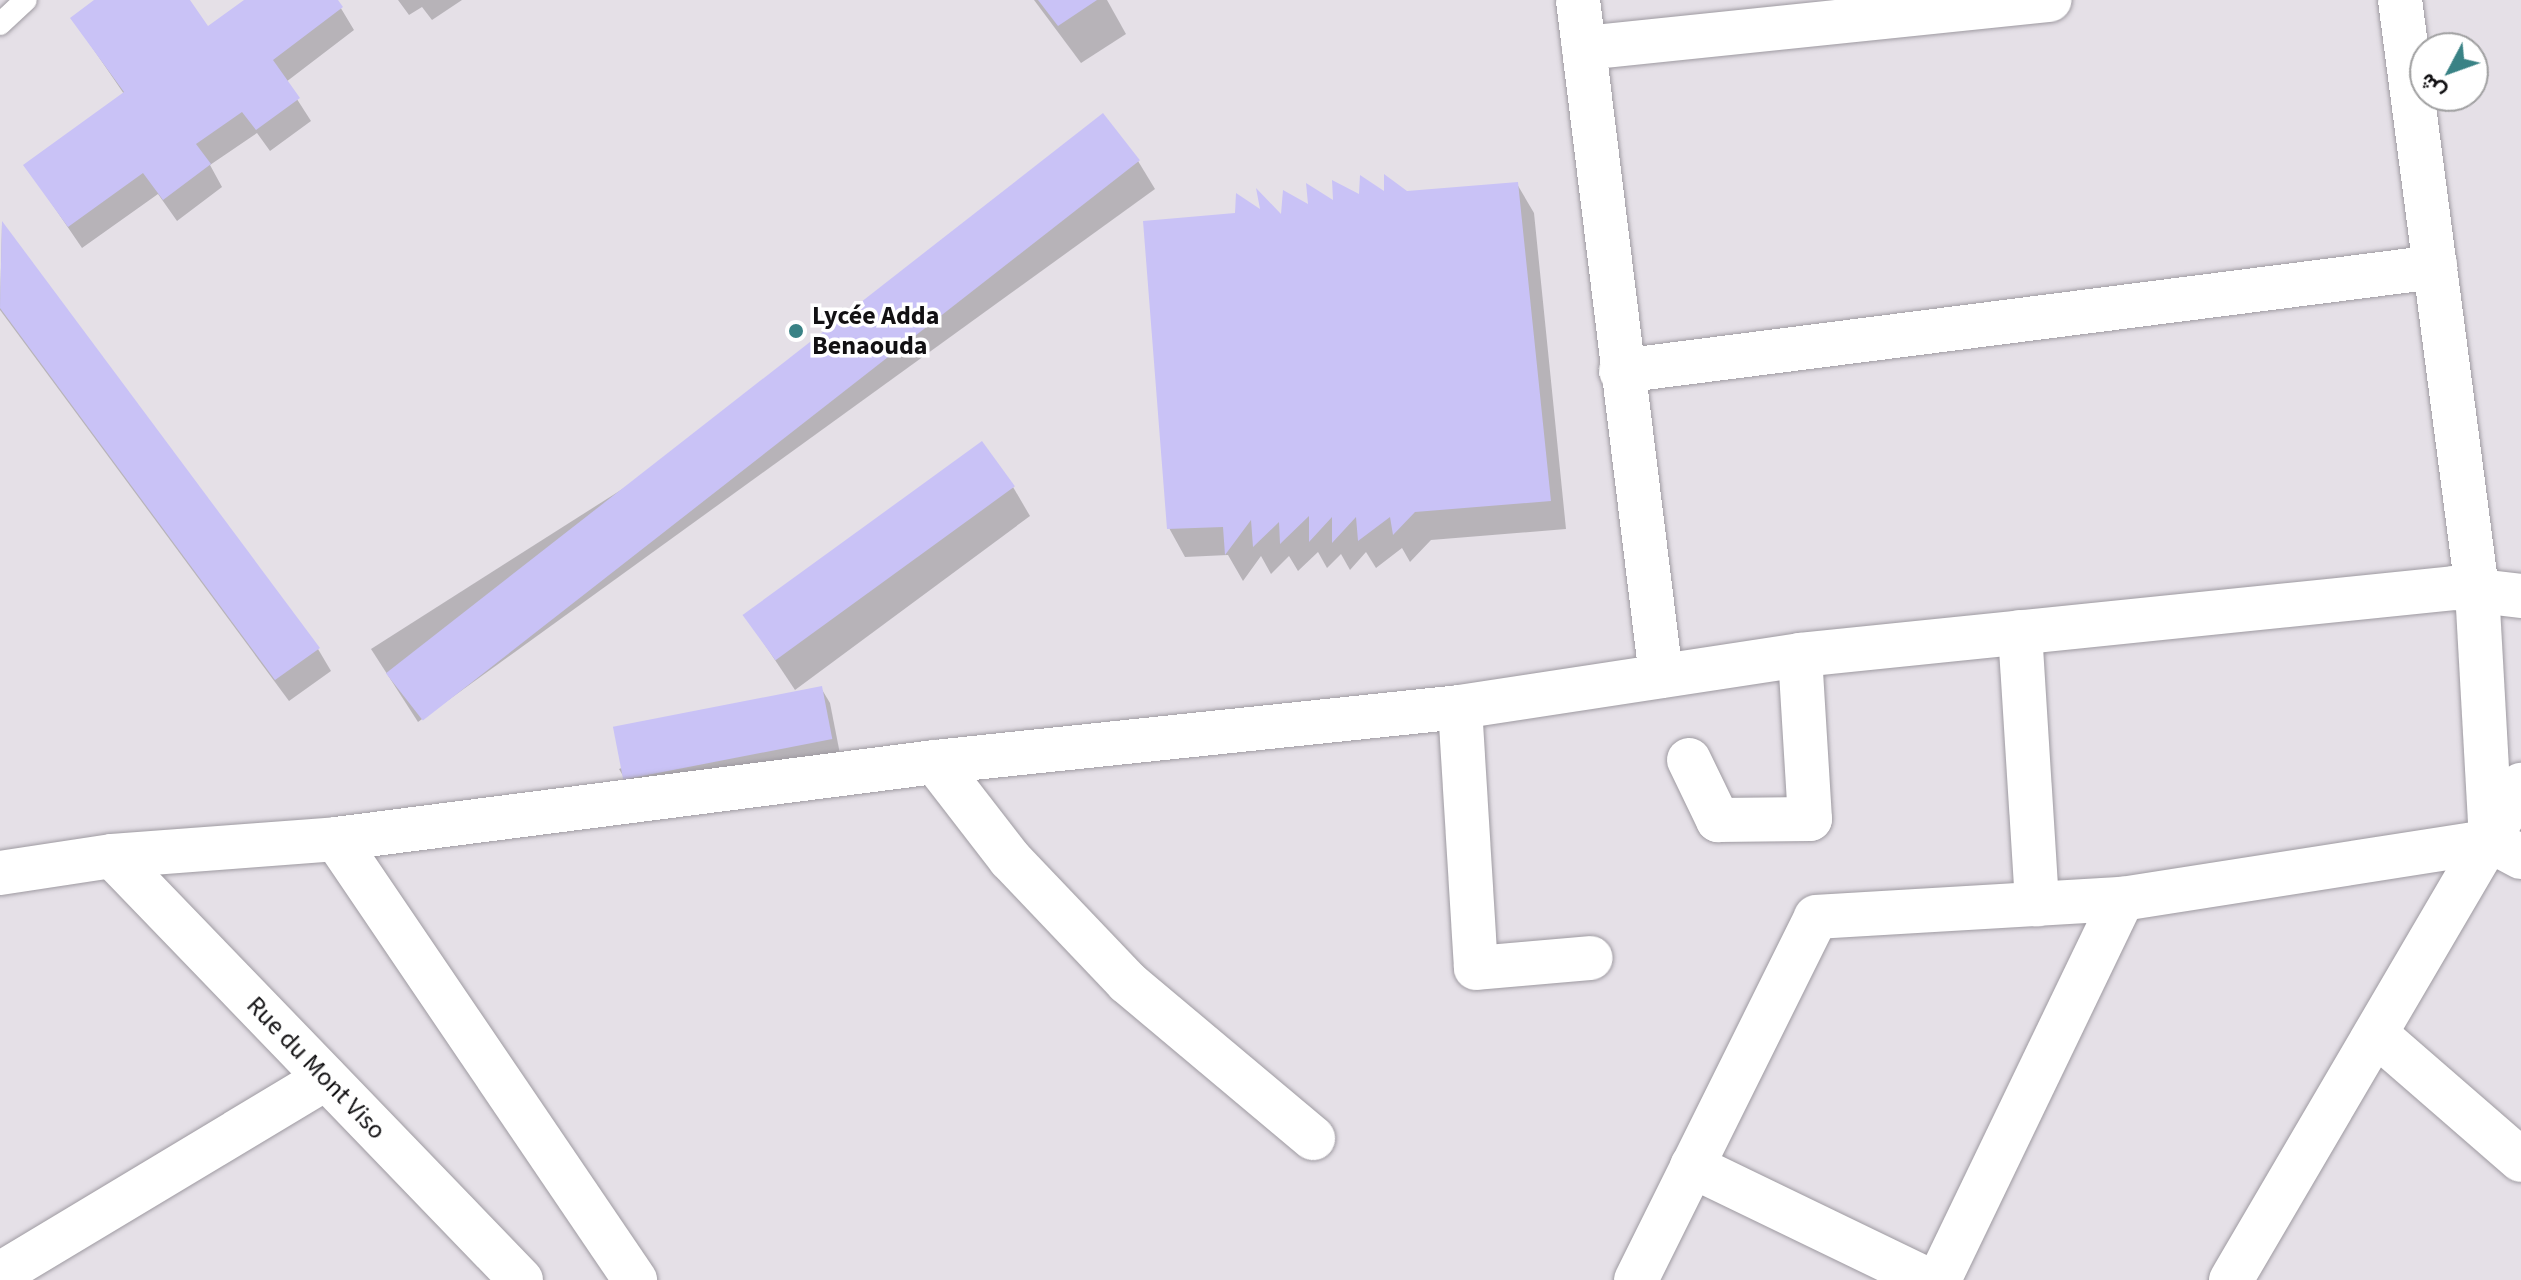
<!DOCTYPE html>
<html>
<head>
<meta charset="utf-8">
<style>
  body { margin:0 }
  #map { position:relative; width:2521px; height:1280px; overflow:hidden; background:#e5e0e7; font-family:"Source Sans 3",Vazirmatn,sans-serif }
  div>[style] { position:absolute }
  .shadow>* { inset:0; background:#0003 }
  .building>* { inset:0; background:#c9c2f6; transform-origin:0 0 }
  .roads { filter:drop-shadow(0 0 2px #9e9aa1) drop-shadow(0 0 2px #9e9aa1) }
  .service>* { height:22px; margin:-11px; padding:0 11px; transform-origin:11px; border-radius:11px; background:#fff }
  .minor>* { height:44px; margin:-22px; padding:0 22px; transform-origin:22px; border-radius:22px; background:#fff }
  .dots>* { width:22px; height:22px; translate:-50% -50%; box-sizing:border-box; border:4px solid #fff; border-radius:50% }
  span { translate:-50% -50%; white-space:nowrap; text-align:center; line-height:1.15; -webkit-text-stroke:7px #fff; paint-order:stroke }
  .poi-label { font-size:26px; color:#121113; font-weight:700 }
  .left { translate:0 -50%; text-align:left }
  .street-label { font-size:26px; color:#121113 }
  .north { position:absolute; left:2409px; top:32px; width:80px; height:80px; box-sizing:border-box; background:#fff; border:2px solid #a0a0a1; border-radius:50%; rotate:229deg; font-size:22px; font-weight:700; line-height:32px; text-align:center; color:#121113 }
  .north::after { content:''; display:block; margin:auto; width:28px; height:36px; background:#398285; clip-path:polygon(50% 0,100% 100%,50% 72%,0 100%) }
</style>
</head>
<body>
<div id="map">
  <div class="shadow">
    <i style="clip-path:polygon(97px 0,187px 0,208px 29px,247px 0,336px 0,354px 30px,286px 82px,311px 121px,270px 151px,257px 133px,210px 165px,222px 187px,177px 221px,158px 194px,82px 248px,26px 166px,124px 94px,72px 18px)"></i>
    <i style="clip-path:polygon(398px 0,462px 0,432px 20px,422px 7px,409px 15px)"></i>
    <i style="clip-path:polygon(1034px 0,1107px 0,1126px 34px,1081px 63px)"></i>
    <i style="clip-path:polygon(1138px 161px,1155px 189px,418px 722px,371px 649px)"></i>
    <i style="clip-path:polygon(1517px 184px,1534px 213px,1566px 529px,1431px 540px,1410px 562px,1402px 548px,1376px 568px,1366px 552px,1350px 570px,1341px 554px,1327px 568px,1318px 552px,1298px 571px,1289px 556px,1271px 574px,1261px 556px,1243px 581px,1228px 555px,1185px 557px,1169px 528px,1263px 214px,1283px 219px,1360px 197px)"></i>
    <i style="clip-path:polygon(2px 224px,318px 649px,331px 671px,289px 701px,0 310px)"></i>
    <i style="clip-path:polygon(1013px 487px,1030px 516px,795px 690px,747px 618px)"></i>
    <i style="clip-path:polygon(821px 688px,830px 703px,840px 754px,628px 784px,619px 769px)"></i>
  </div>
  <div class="building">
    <i style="clip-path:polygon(94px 0,190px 0,208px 26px,244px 0,338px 0,343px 7px,273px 60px,300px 98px,256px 130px,242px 112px,196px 144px,211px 164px,163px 200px,143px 173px,68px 227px,23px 165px,124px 92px,70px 18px)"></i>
    <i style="clip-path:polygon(1038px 0,1097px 0,1058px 26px)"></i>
    <i style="left:1103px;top:113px;width:60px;height:910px;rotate:52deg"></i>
    <i style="clip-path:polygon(1384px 174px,1407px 191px,1518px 182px,1551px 501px,1415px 512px,1393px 535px,1390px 517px,1358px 541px,1356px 517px,1332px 543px,1332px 517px,1309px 542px,1309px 516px,1280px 544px,1279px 522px,1253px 547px,1251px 520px,1225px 555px,1223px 527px,1167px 529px,1143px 221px,1235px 213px,1236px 193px,1260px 209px,1256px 188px,1281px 214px,1283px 190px,1308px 204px,1306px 183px,1333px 200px,1332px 180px,1359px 194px,1360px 175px,1384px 191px)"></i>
    <i style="clip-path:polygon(2px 221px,320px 648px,275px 680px,0 308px)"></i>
    <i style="left:982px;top:441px;width:56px;height:296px;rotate:54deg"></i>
    <i style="left:822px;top:686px;width:54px;height:213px;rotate:79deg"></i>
  </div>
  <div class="roads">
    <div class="service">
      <i style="left:0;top:24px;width:35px;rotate:-43deg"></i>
    </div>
    <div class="minor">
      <i style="left:1578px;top:0;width:681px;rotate:83deg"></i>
      <i style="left:2400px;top:0;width:595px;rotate:82.56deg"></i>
      <i style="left:2477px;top:590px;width:251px;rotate:86.8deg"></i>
      <i style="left:1584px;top:48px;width:468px;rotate:-5.9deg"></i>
      <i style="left:1621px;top:371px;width:821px;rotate:-7.28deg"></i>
      <i style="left:2020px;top:632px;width:273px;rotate:86.4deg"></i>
      <i style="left:1460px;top:707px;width:261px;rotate:86.5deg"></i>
      <i style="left:1476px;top:968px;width:115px;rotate:-5deg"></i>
      <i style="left:1689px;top:760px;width:67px;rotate:64.2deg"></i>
      <i style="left:1718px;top:820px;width:92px;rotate:-0.6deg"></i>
      <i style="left:1810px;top:819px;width:164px;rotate:-93.5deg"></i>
      <i style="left:935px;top:762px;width:123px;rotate:52.3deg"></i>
      <i style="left:1010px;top:859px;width:170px;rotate:46.4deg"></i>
      <i style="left:1127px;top:982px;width:243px;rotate:40deg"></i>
      <i style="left:336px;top:839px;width:533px;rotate:55.86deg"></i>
      <i style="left:112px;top:856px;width:589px;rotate:46.03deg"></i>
      <i style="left:0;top:873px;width:113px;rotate:-8.6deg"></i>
      <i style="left:112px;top:856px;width:225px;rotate:-4.3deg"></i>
      <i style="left:336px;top:839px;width:604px;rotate:-7.33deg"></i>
      <i style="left:935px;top:762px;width:528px;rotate:-5.98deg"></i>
      <i style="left:1460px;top:707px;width:344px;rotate:-8.7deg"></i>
      <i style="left:1800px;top:655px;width:657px;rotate:-5.85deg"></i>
      <i style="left:2454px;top:588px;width:67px;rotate:6.8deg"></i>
      <i style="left:2376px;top:1034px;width:192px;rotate:41deg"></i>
      <i style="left:1692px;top:1166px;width:262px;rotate:25.8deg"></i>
      <i style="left:0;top:1274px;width:380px;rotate:-31deg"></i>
      <i style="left:1636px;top:1280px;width:405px;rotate:-63.6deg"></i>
      <i style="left:1816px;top:917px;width:307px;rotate:-3.4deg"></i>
      <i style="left:2122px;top:899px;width:374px;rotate:-8.9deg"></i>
      <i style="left:2491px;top:841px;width:34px;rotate:28deg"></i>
      <i style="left:1939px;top:1280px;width:423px;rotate:-64.3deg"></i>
      <i style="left:2231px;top:1280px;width:574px;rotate:-59.64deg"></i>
    </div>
  </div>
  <div class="dots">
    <i style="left:796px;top:331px;background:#398285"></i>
  </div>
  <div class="poi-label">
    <span class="left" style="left:812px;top:331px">Lycée Adda<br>Benaouda</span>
  </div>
  <div class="street-label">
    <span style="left:316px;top:1068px;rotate:46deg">Rue du Mont Viso</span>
  </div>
  <div class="north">ش</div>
</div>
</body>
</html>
